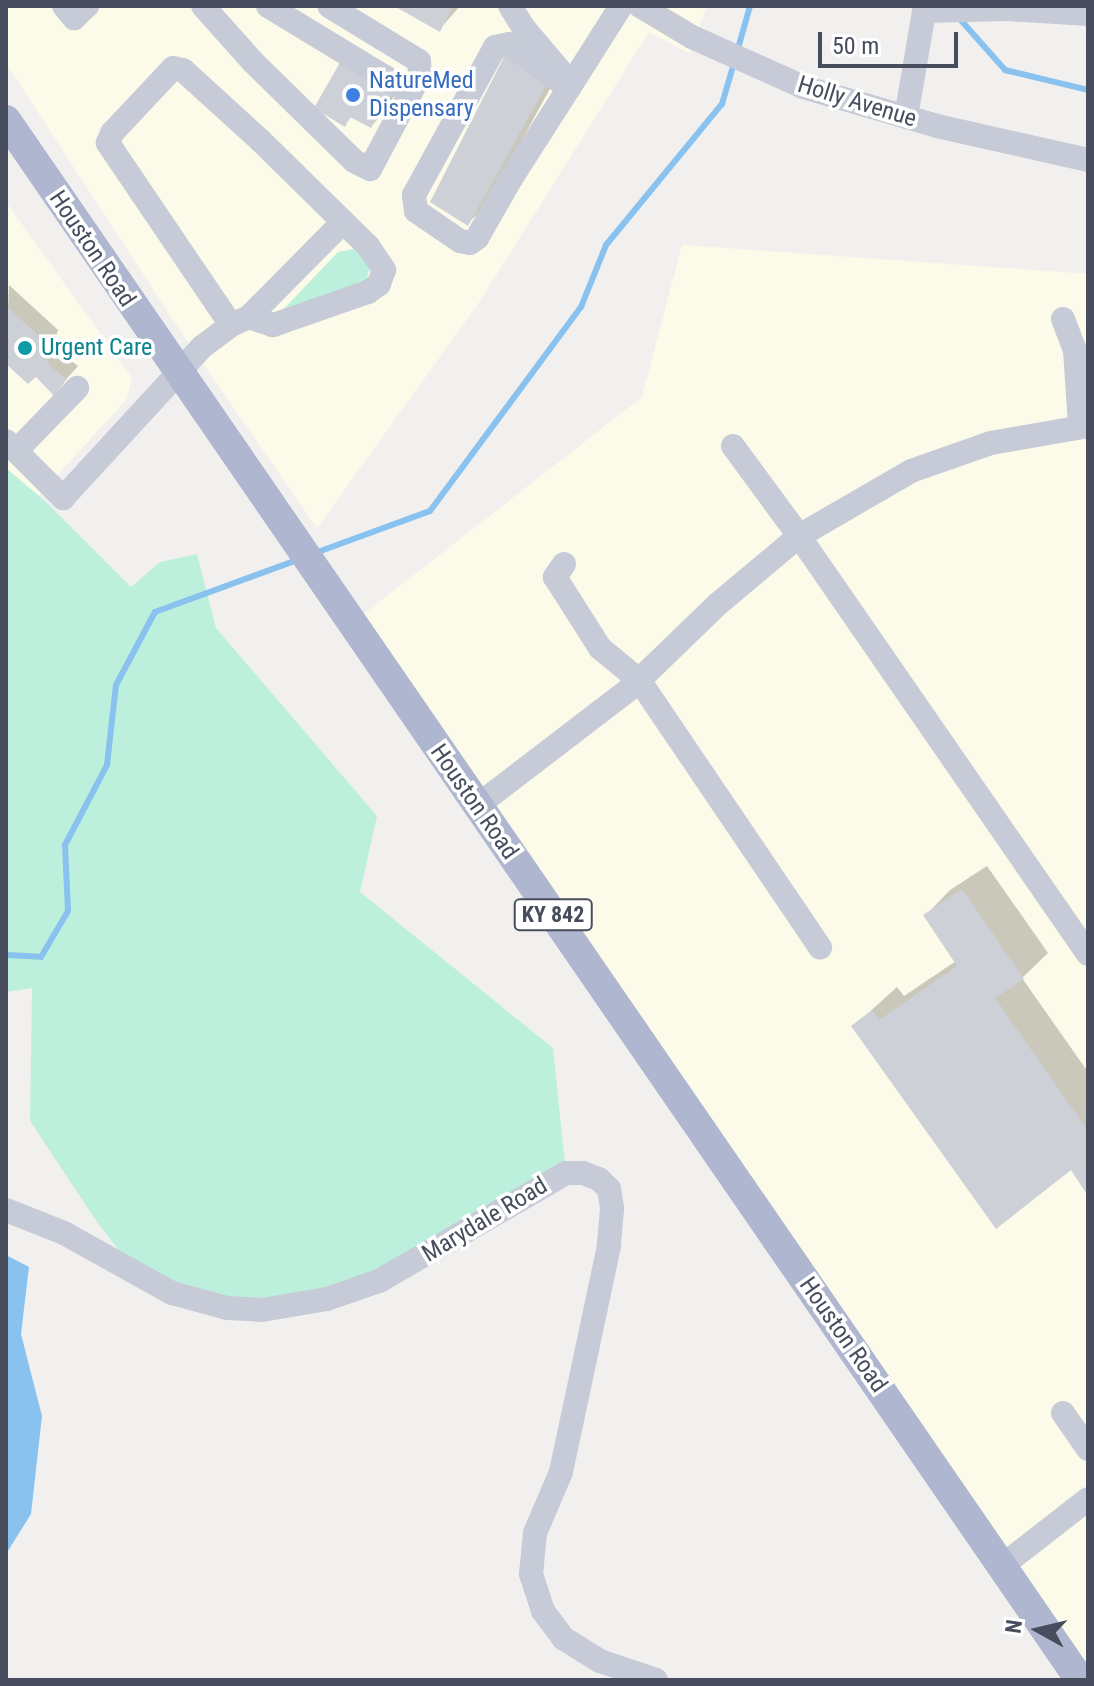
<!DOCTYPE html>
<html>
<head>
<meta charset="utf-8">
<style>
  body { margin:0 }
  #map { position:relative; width:1094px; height:1686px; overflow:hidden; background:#f2f0ef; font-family:"Roboto Condensed",sans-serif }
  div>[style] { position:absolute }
  .commercial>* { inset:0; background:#fcfbe9 }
  .green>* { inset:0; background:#bdf0dc }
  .water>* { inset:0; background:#89c2ee }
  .shadow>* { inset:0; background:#0003 }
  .stream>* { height:6px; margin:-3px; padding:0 3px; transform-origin:3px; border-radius:3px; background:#89c2ee }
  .building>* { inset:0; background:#ced0d7 }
  .minor>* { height:24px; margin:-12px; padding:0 12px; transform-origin:12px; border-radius:12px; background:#c6cbd7 }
  .major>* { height:30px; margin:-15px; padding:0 15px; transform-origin:15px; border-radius:15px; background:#aeb7cf }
  .dots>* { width:22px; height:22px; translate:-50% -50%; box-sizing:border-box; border:4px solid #fff; border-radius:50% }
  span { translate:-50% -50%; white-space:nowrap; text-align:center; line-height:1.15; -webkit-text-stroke:7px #fff; paint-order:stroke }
  .shield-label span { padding:2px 6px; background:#fff; border:2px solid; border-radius:6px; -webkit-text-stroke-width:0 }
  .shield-label { font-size:22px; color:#474d5d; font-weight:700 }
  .shop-label { font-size:24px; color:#366cbe }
  .left { translate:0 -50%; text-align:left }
  .street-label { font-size:24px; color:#474d5d }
  .culture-label { font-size:24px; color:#0d838f }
  .frame { position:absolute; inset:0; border:8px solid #474d5d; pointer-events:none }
  .north { position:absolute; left:998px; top:1590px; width:80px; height:80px; -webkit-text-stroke:6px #fff; paint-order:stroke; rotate:278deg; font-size:22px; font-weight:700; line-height:32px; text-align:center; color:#474d5d }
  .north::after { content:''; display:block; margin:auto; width:28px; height:36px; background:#474d5d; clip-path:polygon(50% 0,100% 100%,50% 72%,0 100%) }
  .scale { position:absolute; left:818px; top:32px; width:140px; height:36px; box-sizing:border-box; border:4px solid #474d5d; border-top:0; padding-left:10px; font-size:24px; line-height:28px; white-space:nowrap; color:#474d5d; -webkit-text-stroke:6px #fff; paint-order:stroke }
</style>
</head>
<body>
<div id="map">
  <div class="commercial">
    <i style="clip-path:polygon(6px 6px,707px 6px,689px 53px,649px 32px,480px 301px,317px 528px,173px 320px,6px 63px)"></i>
    <i style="clip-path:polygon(6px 202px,132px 378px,126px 400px,37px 497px,6px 474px)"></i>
    <i style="clip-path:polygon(682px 245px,1088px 274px,1088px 1680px,351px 624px,642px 397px)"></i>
  </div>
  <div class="green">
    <i style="clip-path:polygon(353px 249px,361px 252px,370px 267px,365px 285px,276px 317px,338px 252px)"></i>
    <i style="clip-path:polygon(6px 468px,46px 502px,131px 587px,160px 562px,197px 554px,216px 628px,377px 816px,360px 892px,553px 1048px,566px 1173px,430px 1253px,262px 1310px,140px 1277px,99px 1225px,30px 1121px,32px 988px,6px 992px)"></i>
  </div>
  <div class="water">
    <i style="clip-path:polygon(6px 1255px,29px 1267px,21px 1334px,42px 1416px,31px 1514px,6px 1554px)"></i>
  </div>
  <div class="shadow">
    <i style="clip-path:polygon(398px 6px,460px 6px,440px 29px)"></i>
    <i style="clip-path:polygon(356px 48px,407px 75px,383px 114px,371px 126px,352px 116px,344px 124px)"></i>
    <i style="clip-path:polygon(562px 67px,485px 207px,468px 223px,433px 201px)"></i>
    <i style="clip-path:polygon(9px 285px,58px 330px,55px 339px,62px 354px,78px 366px,54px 393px,36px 374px,6px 361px)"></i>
    <i style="clip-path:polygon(987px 866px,1048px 953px,1022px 978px,1088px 1072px,1088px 1192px,1071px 1167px,854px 1026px,897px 987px,904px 996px,956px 961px,926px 915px,950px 890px)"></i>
  </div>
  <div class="stream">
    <i style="left:958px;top:17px;width:71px;rotate:48.4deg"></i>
    <i style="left:1005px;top:70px;width:85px;rotate:13.5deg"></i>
    <i style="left:737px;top:52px;width:48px;rotate:-74.2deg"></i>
    <i style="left:315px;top:553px;width:122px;rotate:-20.1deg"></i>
    <i style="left:430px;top:511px;width:254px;rotate:-53.5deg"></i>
    <i style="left:581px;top:307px;width:67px;rotate:-68deg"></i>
    <i style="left:606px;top:245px;width:183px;rotate:-50.6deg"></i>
    <i style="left:722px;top:104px;width:43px;rotate:-73.7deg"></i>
    <i style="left:6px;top:955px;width:35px;rotate:3deg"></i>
    <i style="left:41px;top:957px;width:53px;rotate:-59.6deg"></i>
    <i style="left:68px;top:911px;width:66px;rotate:-92.6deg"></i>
    <i style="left:65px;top:845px;width:90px;rotate:-62.3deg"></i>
    <i style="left:107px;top:765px;width:81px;rotate:-83.6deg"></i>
    <i style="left:116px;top:685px;width:83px;rotate:-61.9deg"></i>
    <i style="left:155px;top:612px;width:151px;rotate:-20.1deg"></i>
  </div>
  <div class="building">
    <i style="clip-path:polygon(394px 6px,453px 6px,440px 32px)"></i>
    <i style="clip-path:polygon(505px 55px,547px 84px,468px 226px,430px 202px)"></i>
    <i style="clip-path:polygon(342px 59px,396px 88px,371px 128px,350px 117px,345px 127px,314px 108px)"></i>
    <i style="clip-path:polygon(6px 306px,47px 343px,43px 353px,50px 366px,67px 379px,54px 396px,36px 377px,28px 384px,6px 364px)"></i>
    <i style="clip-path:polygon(962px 889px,1024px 979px,995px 998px,1088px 1131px,1088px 1196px,1071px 1170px,996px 1229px,851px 1026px,872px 1010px,879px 1020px,957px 966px,923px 915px)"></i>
  </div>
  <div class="minor">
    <i style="left:64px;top:6px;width:16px;rotate:50deg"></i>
    <i style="left:74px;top:18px;width:18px;rotate:-43deg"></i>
    <i style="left:203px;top:6px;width:75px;rotate:48.2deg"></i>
    <i style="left:253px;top:62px;width:141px;rotate:44.4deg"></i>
    <i style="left:354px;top:161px;width:18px;rotate:27deg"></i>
    <i style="left:370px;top:169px;width:106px;rotate:-62deg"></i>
    <i style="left:420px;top:75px;width:14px;rotate:-94deg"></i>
    <i style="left:419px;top:61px;width:105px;rotate:-148.6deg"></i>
    <i style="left:268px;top:6px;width:167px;rotate:31.3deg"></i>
    <i style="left:510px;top:6px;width:25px;rotate:58deg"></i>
    <i style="left:523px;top:27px;width:59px;rotate:49.8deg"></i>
    <i style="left:640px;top:6px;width:61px;rotate:30.8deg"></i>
    <i style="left:692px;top:37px;width:122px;rotate:24.2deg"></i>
    <i style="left:803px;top:87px;width:140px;rotate:16.2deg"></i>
    <i style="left:937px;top:126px;width:155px;rotate:12.7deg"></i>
    <i style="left:925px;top:11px;width:83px;rotate:-1.4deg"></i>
    <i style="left:1008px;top:9px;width:80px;rotate:3.6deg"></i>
    <i style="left:569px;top:88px;width:74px;rotate:-143.7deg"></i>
    <i style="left:509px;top:44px;width:14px;rotate:168deg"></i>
    <i style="left:495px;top:47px;width:169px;rotate:118.7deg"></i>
    <i style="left:414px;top:195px;width:16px;rotate:83deg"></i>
    <i style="left:416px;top:211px;width:53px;rotate:34.3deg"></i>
    <i style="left:460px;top:241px;width:10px;rotate:11deg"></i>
    <i style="left:470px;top:243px;width:9px;rotate:-36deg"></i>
    <i style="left:477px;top:238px;width:70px;rotate:-60.2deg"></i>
    <i style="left:512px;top:177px;width:106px;rotate:-57.4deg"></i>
    <i style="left:569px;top:88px;width:97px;rotate:-57.6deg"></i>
    <i style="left:906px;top:117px;width:113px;rotate:-80.3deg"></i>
    <i style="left:1063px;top:319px;width:33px;rotate:69deg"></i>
    <i style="left:1075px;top:350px;width:76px;rotate:86.2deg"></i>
    <i style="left:231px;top:325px;width:220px;rotate:-124.1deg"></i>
    <i style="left:108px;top:143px;width:11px;rotate:-68deg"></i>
    <i style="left:112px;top:133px;width:89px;rotate:-46.8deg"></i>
    <i style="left:173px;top:68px;width:10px;rotate:11deg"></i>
    <i style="left:183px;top:70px;width:105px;rotate:42.3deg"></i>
    <i style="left:261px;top:141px;width:150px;rotate:44.5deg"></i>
    <i style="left:368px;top:246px;width:29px;rotate:56deg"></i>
    <i style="left:384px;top:270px;width:15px;rotate:110deg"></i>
    <i style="left:379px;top:284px;width:14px;rotate:144deg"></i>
    <i style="left:368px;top:292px;width:101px;rotate:160.8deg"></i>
    <i style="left:273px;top:325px;width:25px;rotate:-162deg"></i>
    <i style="left:6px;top:441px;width:81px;rotate:45deg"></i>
    <i style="left:63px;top:498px;width:205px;rotate:-47.4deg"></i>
    <i style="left:202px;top:347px;width:36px;rotate:-37deg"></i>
    <i style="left:231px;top:325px;width:20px;rotate:-24deg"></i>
    <i style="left:249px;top:317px;width:134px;rotate:-45.3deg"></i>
    <i style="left:733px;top:446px;width:112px;rotate:53.7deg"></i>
    <i style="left:799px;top:536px;width:508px;rotate:55.34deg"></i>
    <i style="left:16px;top:451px;width:88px;rotate:-45.9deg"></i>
    <i style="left:564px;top:564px;width:16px;rotate:125deg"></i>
    <i style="left:555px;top:577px;width:84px;rotate:57.6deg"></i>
    <i style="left:600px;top:648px;width:50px;rotate:39.4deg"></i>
    <i style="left:639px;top:680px;width:323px;rotate:55.9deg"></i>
    <i style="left:477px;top:806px;width:194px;rotate:-37.5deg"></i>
    <i style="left:631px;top:688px;width:121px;rotate:-44deg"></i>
    <i style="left:718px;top:604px;width:106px;rotate:-40deg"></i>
    <i style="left:799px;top:536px;width:129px;rotate:-30.1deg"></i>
    <i style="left:911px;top:471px;width:85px;rotate:-19.3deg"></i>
    <i style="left:991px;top:443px;width:98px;rotate:-9.9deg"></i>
    <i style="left:6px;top:1210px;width:62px;rotate:21.6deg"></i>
    <i style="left:64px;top:1233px;width:124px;rotate:29.1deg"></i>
    <i style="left:172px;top:1293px;width:57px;rotate:15.3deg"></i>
    <i style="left:227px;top:1308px;width:35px;rotate:3deg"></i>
    <i style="left:262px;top:1310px;width:66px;rotate:-9.6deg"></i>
    <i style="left:327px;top:1299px;width:55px;rotate:-19.1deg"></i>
    <i style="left:379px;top:1281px;width:216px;rotate:-30deg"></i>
    <i style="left:566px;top:1173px;width:17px"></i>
    <i style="left:583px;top:1173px;width:17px;rotate:21deg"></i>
    <i style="left:599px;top:1179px;width:14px;rotate:45deg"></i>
    <i style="left:609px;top:1189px;width:20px;rotate:81deg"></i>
    <i style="left:612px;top:1209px;width:37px;rotate:95deg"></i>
    <i style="left:609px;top:1246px;width:231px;rotate:102deg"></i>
    <i style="left:561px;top:1472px;width:66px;rotate:113.1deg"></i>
    <i style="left:535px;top:1533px;width:41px;rotate:95.6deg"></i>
    <i style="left:531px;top:1574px;width:39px;rotate:72deg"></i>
    <i style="left:543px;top:1611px;width:34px;rotate:53deg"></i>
    <i style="left:563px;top:1638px;width:44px;rotate:31.9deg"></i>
    <i style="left:600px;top:1661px;width:59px;rotate:18.7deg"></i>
    <i style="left:1063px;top:1413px;width:44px;rotate:55.2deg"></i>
    <i style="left:1002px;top:1566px;width:109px;rotate:-37.9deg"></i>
  </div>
  <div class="major">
    <i style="left:6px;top:120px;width:1894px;rotate:55.45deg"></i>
  </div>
  <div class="dots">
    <i style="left:353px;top:95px;background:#3f7fe0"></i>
    <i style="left:25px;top:348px;background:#0f9aa8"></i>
  </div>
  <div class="shield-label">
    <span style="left:553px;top:915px">KY 842</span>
  </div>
  <div class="shop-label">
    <span class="left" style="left:369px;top:95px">NatureMed<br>Dispensary</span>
  </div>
  <div class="street-label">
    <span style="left:857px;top:102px;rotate:17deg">Holly Avenue</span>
    <span style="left:92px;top:249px;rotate:56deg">Houston Road</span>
    <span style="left:474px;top:802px;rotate:55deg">Houston Road</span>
    <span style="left:485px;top:1220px;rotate:-31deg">Marydale Road</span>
    <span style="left:843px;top:1335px;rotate:55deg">Houston Road</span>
  </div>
  <div class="culture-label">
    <span class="left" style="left:41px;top:348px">Urgent Care</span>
  </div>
  <div class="frame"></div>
  <div class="north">N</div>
  <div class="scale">50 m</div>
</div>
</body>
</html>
